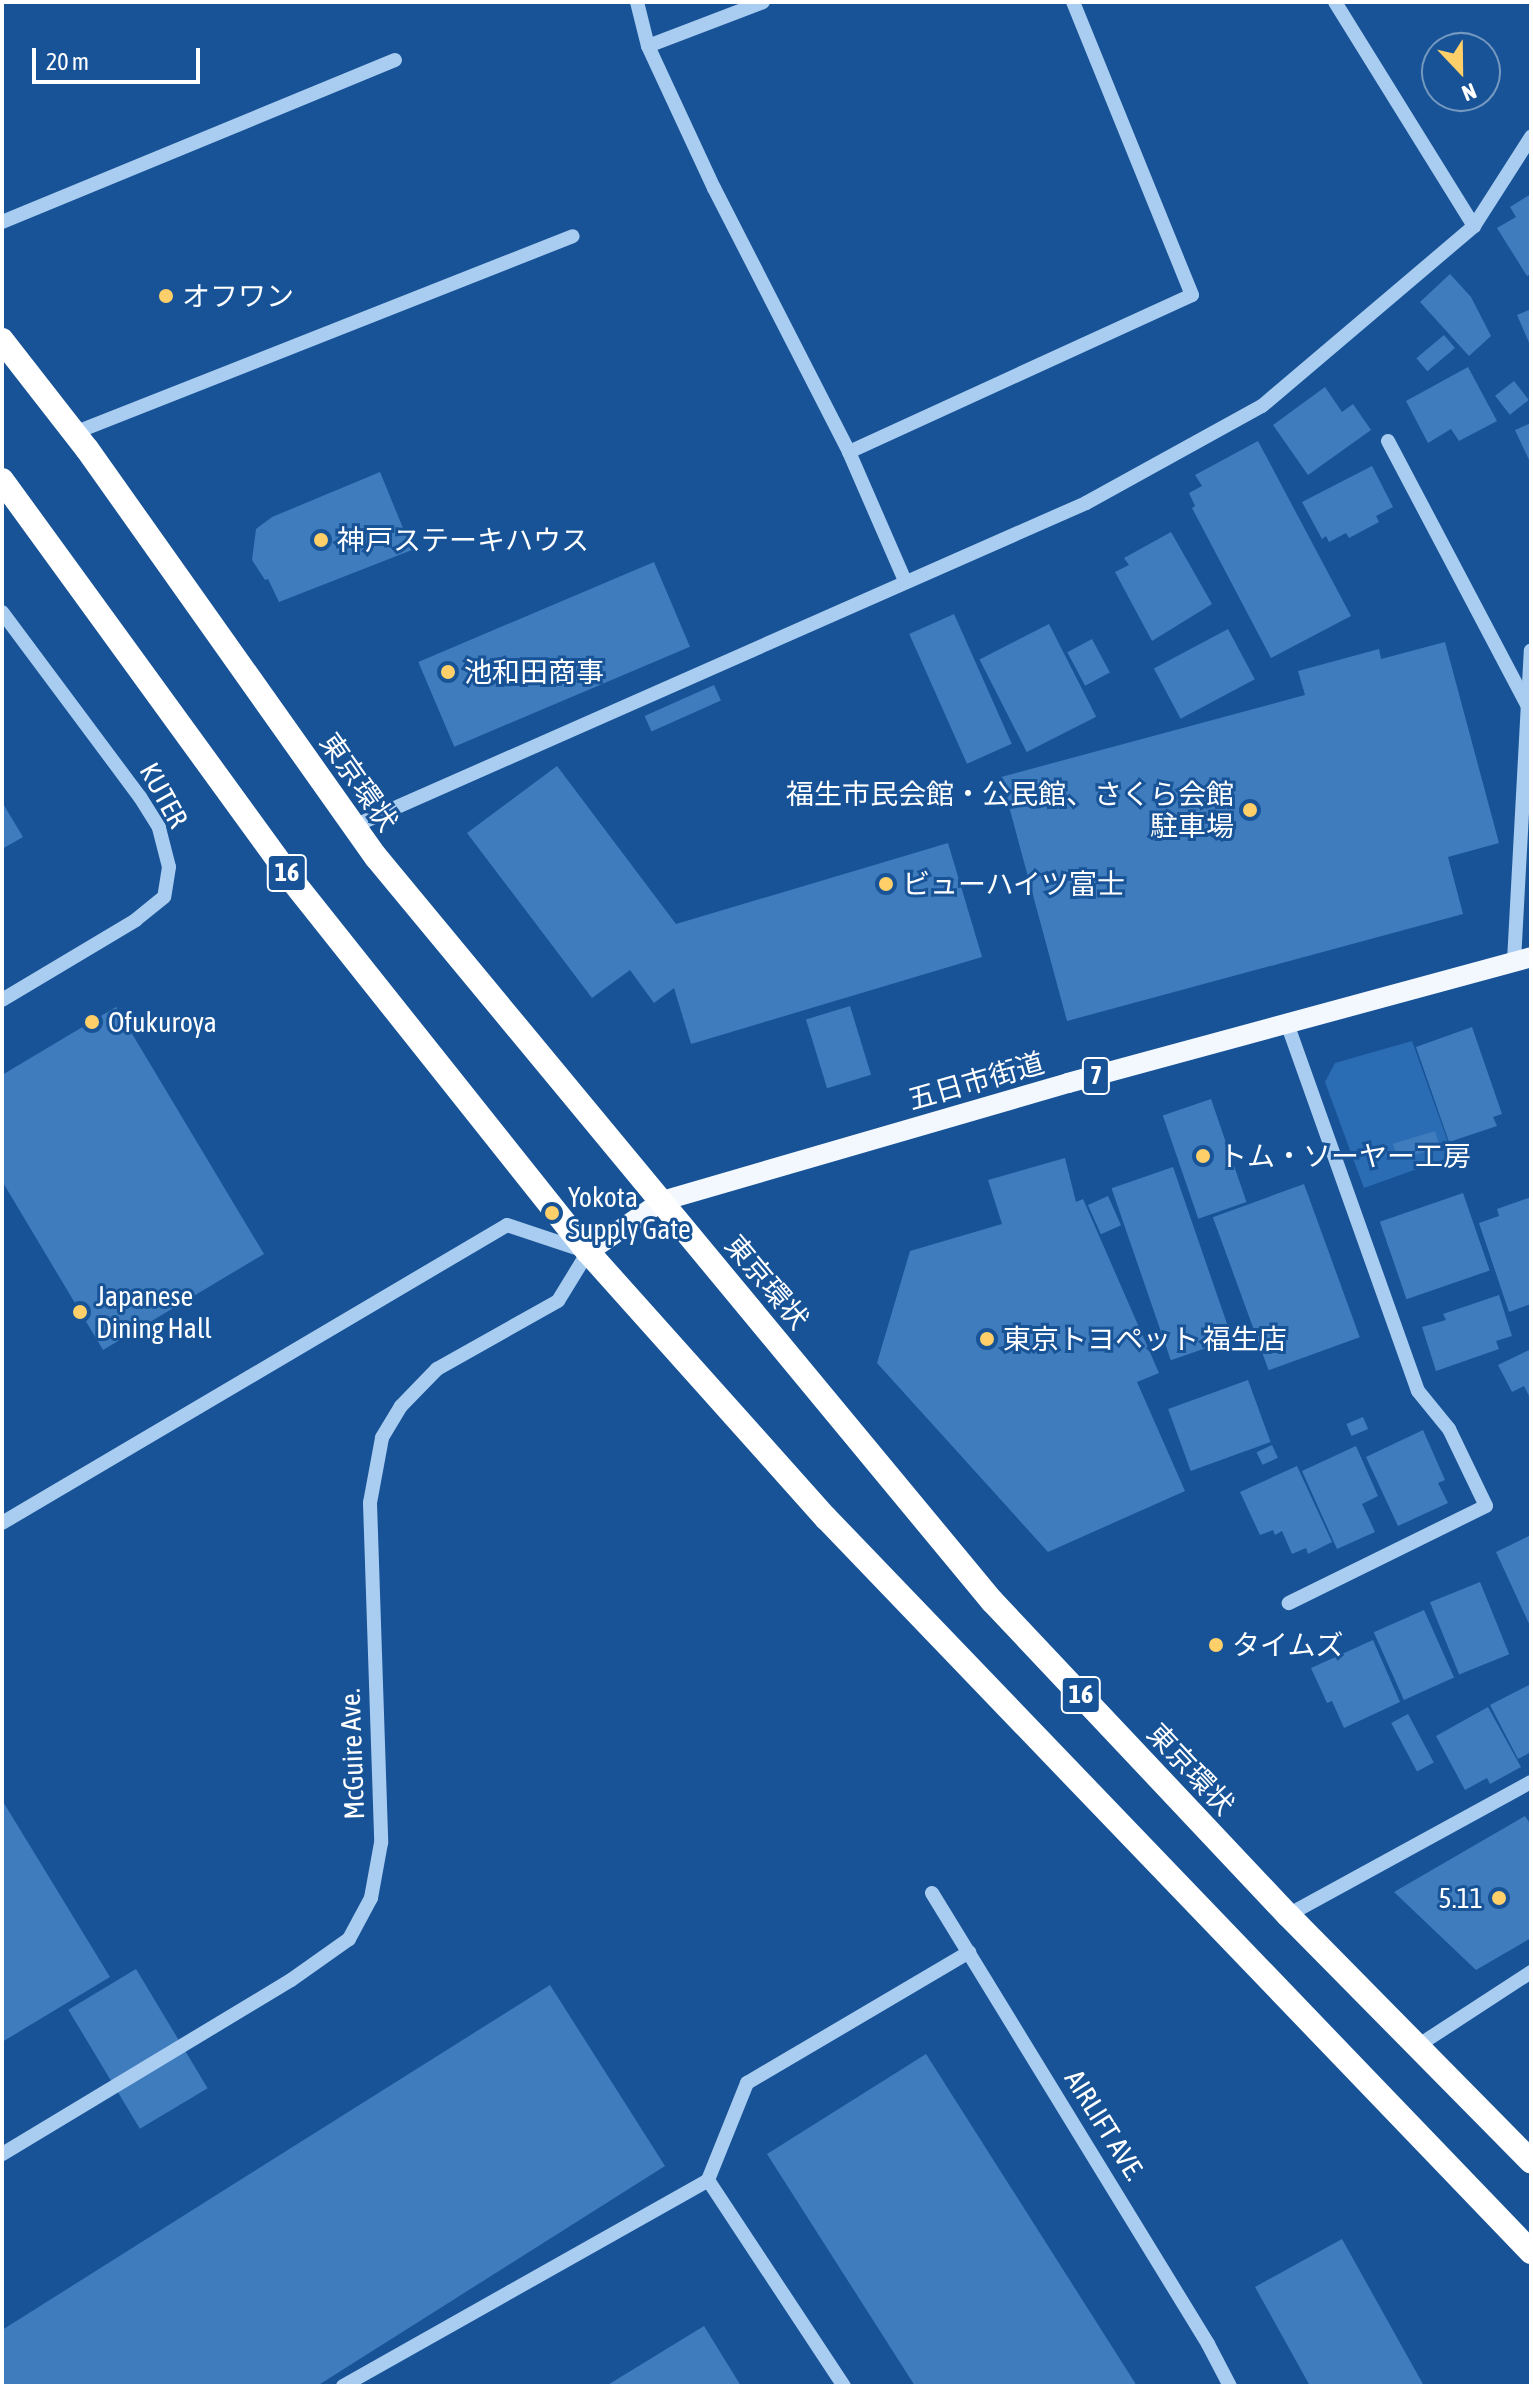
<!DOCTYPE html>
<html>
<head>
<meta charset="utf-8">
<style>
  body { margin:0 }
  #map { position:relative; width:1533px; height:2388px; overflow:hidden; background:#175396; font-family:"Asap Condensed","Noto Sans JP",sans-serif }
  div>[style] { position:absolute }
  .green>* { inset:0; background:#2a6db5 }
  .building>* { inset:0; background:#3f7cbe; transform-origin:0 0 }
  .minor>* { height:14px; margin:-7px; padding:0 7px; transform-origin:7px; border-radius:7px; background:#a9ccf1 }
  .major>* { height:20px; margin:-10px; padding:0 10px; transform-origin:10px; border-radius:10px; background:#f3f8ff }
  .highway>* { height:24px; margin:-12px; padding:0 12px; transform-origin:12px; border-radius:12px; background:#fff }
  .dots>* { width:22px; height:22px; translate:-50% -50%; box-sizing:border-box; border:4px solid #175396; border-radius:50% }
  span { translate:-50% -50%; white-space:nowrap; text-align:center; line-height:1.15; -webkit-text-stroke:6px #175396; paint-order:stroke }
  .shield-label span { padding:2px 6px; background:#175396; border:2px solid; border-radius:6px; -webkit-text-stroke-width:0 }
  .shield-label { font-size:26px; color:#fff; font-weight:700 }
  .poi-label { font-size:28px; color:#fff }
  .left { translate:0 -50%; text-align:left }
  .right { translate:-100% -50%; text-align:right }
  .street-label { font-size:28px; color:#fff }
  .frame { position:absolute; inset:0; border:4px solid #fff; pointer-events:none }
  .north { position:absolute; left:1421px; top:32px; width:80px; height:80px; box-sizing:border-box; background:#175396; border:2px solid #7498c0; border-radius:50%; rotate:158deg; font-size:22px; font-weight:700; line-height:32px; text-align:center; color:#fff }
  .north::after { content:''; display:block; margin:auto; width:28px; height:36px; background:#ffcf69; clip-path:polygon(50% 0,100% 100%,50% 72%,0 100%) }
  .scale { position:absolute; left:32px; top:48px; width:168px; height:36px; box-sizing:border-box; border:4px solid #fff; border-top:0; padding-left:10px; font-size:24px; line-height:28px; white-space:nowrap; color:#fff; -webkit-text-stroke:6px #175396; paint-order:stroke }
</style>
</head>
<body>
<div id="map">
  <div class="green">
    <i style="clip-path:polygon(1412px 1041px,1453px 1156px,1364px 1188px,1325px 1082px,1335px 1063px)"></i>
  </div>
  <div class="building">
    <i style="clip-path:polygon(1531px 194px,1531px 274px,1527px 276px,1497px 228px,1516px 217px,1510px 207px)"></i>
    <i style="clip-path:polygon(1450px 274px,1471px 297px,1491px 336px,1469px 356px,1420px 302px)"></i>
    <i style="clip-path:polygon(1531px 309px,1531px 347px,1517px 315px)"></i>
    <i style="left:1444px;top:335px;width:17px;height:36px;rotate:50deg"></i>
    <i style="clip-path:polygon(1468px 367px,1497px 421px,1459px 441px,1451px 429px,1428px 443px,1406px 401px)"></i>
    <i style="left:1514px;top:381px;width:24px;height:24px;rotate:52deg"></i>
    <i style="clip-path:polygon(1325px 387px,1342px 412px,1353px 404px,1371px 430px,1308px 475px,1273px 425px)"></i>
    <i style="clip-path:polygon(1531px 423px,1531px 464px,1515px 430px)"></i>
    <i style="clip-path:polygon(1258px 441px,1351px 616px,1271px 658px,1192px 508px,1195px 506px,1189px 493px,1202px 486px,1195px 475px)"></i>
    <i style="clip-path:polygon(1372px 466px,1393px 507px,1376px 516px,1379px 522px,1349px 538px,1346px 533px,1329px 542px,1326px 536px,1322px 539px,1302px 502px)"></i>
    <i style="clip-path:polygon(380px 472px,412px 550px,279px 602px,268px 579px,265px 580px,252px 560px,256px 529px,272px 517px)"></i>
    <i style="clip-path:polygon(1171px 532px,1212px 604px,1152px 641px,1115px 572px,1129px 565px,1124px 558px)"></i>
    <i style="left:654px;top:562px;width:92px;height:256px;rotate:67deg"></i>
    <i style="left:954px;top:614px;width:142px;height:49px;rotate:66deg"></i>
    <i style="left:1049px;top:624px;width:104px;height:78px;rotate:63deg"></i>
    <i style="left:1228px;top:629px;width:57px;height:84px;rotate:62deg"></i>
    <i style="left:1092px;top:639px;width:38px;height:28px;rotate:62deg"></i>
    <i style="clip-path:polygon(1445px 642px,1499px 843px,1448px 857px,1463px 914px,1067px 1021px,1001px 777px,1305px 695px,1298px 671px,1379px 649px,1381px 659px)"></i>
    <i style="left:714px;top:685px;width:17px;height:76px;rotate:66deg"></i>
    <i style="clip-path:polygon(557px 766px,676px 924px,948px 843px,982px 957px,691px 1044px,674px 988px,654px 1003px,630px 970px,592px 998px,467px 833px)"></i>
    <i style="clip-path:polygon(2px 802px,23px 837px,2px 849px)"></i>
    <i style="left:850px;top:1006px;width:72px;height:46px;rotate:73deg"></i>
    <i style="clip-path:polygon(116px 1007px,264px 1254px,103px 1350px,2px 1181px,2px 1075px)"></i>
    <i style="clip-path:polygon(1472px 1027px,1502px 1114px,1493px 1117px,1497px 1126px,1449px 1142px,1416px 1047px)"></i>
    <i style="left:1211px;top:1099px;width:109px;height:51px;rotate:71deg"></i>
    <i style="left:1435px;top:1131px;width:17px;height:44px;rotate:73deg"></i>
    <i style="clip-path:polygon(1065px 1158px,1076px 1202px,1083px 1199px,1159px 1373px,1137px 1382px,1185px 1491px,1048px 1552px,877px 1363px,910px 1251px,1002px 1224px,988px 1180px)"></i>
    <i style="left:1173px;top:1167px;width:182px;height:65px;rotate:71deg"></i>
    <i style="left:1304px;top:1184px;width:163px;height:97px;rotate:70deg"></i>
    <i style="left:1463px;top:1193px;width:82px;height:88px;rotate:71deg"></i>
    <i style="left:1108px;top:1196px;width:32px;height:22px;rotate:66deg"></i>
    <i style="clip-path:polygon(1531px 1197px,1531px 1304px,1509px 1312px,1479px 1223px,1499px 1216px,1497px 1209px)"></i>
    <i style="clip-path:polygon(1499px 1295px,1512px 1336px,1496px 1341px,1499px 1349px,1436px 1371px,1422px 1327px,1446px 1320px,1443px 1314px)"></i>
    <i style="clip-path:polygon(1531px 1349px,1531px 1400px,1524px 1386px,1512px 1392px,1498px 1365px)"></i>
    <i style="left:1248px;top:1380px;width:66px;height:85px;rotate:70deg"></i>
    <i style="left:1363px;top:1417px;width:13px;height:18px;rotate:67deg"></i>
    <i style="clip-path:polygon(1423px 1430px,1445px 1480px,1438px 1483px,1448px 1503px,1398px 1526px,1366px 1457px)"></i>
    <i style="left:1272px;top:1445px;width:14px;height:17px;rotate:65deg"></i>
    <i style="clip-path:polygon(1356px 1446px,1378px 1496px,1362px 1504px,1375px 1532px,1337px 1549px,1302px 1471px)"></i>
    <i style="clip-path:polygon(1297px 1466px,1332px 1542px,1308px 1554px,1306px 1548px,1292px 1554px,1282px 1531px,1275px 1535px,1273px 1530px,1260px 1535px,1240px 1492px)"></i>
    <i style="clip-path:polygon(1531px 1535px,1531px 1628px,1496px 1552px)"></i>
    <i style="left:1480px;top:1582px;width:78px;height:54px;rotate:68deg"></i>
    <i style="left:1424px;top:1610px;width:74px;height:55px;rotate:66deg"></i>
    <i style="clip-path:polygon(1373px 1640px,1400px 1702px,1344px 1728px,1332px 1701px,1327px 1703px,1311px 1668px)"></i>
    <i style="clip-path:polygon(1531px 1684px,1531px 1752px,1518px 1759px,1490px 1705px)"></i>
    <i style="clip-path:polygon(1488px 1707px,1521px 1767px,1490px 1784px,1487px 1778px,1465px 1790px,1436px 1736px)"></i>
    <i style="left:1408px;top:1714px;width:55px;height:19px;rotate:62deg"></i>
    <i style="clip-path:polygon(2px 1800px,110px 1977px,2px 2042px)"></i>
    <i style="clip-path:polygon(1525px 1816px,1531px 1825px,1531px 1938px,1476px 1970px,1394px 1892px)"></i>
    <i style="left:136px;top:1969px;width:139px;height:79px;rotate:59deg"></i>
    <i style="clip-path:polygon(550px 1985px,665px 2166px,317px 2386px,2px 2386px,2px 2330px)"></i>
    <i style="clip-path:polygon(926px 2054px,1137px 2386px,915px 2386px,767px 2154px)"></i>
    <i style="clip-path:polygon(1342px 2239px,1424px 2386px,1310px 2386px,1255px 2287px)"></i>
    <i style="clip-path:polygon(704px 2326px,741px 2386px,606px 2386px)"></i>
  </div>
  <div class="minor">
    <i style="left:637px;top:2px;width:45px;rotate:76deg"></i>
    <i style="left:648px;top:46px;width:157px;rotate:65.1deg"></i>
    <i style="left:714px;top:188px;width:297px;rotate:62.9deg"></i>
    <i style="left:849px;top:452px;width:141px;rotate:66.5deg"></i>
    <i style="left:1335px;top:2px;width:264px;rotate:58.2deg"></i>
    <i style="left:648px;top:46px;width:123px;rotate:-20.9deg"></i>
    <i style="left:2px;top:222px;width:425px;rotate:-22.4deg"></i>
    <i style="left:74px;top:433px;width:536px;rotate:-21.54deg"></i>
    <i style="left:1388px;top:441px;width:301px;rotate:62.2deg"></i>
    <i style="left:849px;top:452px;width:377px;rotate:-24.6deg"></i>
    <i style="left:1192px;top:295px;width:316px;rotate:-112.1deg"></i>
    <i style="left:2px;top:612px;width:231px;rotate:53.3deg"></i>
    <i style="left:140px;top:797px;width:36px;rotate:58deg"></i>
    <i style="left:159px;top:828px;width:40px;rotate:75.6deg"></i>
    <i style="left:169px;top:867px;width:30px;rotate:99deg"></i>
    <i style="left:164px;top:897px;width:36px;rotate:141deg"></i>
    <i style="left:136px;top:920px;width:156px;rotate:149.2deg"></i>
    <i style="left:354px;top:826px;width:800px;rotate:-23.81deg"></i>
    <i style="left:1086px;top:503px;width:201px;rotate:-28.9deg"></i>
    <i style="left:1262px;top:406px;width:278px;rotate:-40.3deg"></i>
    <i style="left:1474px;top:226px;width:106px;rotate:-57.4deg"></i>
    <i style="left:1514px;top:961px;width:311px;rotate:-86.9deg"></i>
    <i style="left:1288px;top:1026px;width:387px;rotate:70.4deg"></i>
    <i style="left:1418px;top:1391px;width:49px;rotate:50.8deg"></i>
    <i style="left:1449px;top:1429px;width:85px;rotate:64.3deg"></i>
    <i style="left:1486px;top:1506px;width:220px;rotate:153.8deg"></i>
    <i style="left:2px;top:1523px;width:586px;rotate:-30.54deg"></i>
    <i style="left:507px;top:1225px;width:85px;rotate:18.4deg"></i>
    <i style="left:588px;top:1252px;width:57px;rotate:121.5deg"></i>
    <i style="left:558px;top:1301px;width:139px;rotate:150.7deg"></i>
    <i style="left:437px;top:1369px;width:52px;rotate:134.2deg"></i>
    <i style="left:401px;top:1406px;width:37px;rotate:121deg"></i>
    <i style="left:382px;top:1438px;width:66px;rotate:100.5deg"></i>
    <i style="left:370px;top:1503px;width:340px;rotate:88.1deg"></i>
    <i style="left:381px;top:1843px;width:56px;rotate:100.3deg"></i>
    <i style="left:371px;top:1898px;width:47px;rotate:118.2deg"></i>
    <i style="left:349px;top:1939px;width:71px;rotate:144.7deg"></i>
    <i style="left:291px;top:1980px;width:337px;rotate:148.9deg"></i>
    <i style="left:932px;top:1893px;width:529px;rotate:58.53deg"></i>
    <i style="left:1208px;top:2344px;width:47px;rotate:62.4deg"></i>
    <i style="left:1288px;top:1915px;width:277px;rotate:-28.7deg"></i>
    <i style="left:1419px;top:2045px;width:134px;rotate:-33.1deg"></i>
    <i style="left:708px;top:2180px;width:247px;rotate:56.6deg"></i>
    <i style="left:343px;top:2386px;width:419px;rotate:-29.4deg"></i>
    <i style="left:708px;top:2180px;width:105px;rotate:-68.1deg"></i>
    <i style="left:747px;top:2083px;width:258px;rotate:-30.5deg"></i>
  </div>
  <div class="major">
    <i style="left:588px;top:1252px;width:90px;rotate:-34.6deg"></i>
    <i style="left:662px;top:1201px;width:423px;rotate:-16.2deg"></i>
    <i style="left:1068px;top:1083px;width:480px;rotate:-15.2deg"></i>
  </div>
  <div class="highway">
    <i style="left:2px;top:340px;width:138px;rotate:52.1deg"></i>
    <i style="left:87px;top:449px;width:500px;rotate:54.7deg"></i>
    <i style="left:376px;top:857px;width:966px;rotate:50.38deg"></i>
    <i style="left:992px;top:1601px;width:432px;rotate:46.7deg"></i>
    <i style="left:1288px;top:1915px;width:346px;rotate:45.4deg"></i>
    <i style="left:2px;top:480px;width:499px;rotate:54deg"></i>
    <i style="left:295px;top:884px;width:470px;rotate:51.5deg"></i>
    <i style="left:588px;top:1252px;width:357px;rotate:48.2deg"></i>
    <i style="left:826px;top:1518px;width:1018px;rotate:46.15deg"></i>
  </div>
  <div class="dots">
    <i style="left:166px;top:296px;background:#ffcf69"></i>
    <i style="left:321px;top:540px;background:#ffcf69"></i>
    <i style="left:448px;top:672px;background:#ffcf69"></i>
    <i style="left:1250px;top:810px;background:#ffcf69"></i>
    <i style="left:886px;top:884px;background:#ffcf69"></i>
    <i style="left:92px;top:1022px;background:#ffcf69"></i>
    <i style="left:1203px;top:1156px;background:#ffcf69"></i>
    <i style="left:552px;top:1213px;background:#ffcf69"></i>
    <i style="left:80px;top:1312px;background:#ffcf69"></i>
    <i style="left:987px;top:1339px;background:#ffcf69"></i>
    <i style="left:1216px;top:1645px;background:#ffcf69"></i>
    <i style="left:1499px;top:1898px;background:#ffcf69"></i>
  </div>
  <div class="shield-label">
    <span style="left:287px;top:873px">16</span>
    <span style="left:1096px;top:1076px">7</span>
    <span style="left:1081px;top:1695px">16</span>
  </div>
  <div class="poi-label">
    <span class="left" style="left:182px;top:296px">オフワン</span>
    <span class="left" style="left:337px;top:540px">神戸ステーキハウス</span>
    <span class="left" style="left:464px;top:672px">池和田商事</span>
    <span class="right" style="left:1234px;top:810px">福生市民会館・公民館、さくら会館<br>駐車場</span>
    <span class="left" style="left:902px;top:884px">ビューハイツ富士</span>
    <span class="left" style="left:108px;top:1022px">Ofukuroya</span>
    <span class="left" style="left:1219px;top:1156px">トム・ソーヤー工房</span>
    <span class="left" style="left:568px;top:1213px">Yokota<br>Supply Gate</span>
    <span class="left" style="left:96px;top:1312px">Japanese<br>Dining Hall</span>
    <span class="left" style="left:1003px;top:1339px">東京トヨペット 福生店</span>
    <span class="left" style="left:1232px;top:1645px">タイムズ</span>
    <span class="right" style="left:1483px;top:1898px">5.11</span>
  </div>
  <div class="street-label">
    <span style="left:359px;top:782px;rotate:55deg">東京環状</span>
    <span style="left:164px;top:795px;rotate:61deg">KUTER</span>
    <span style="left:976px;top:1081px;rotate:-16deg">五日市街道</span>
    <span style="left:767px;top:1282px;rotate:50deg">東京環状</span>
    <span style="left:352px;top:1754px;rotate:-92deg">McGuire Ave.</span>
    <span style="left:1191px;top:1769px;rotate:47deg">東京環状</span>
    <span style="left:1105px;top:2125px;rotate:58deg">AIRLIFT AVE.</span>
  </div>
  <div class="frame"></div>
  <div class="north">N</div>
  <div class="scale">20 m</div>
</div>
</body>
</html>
